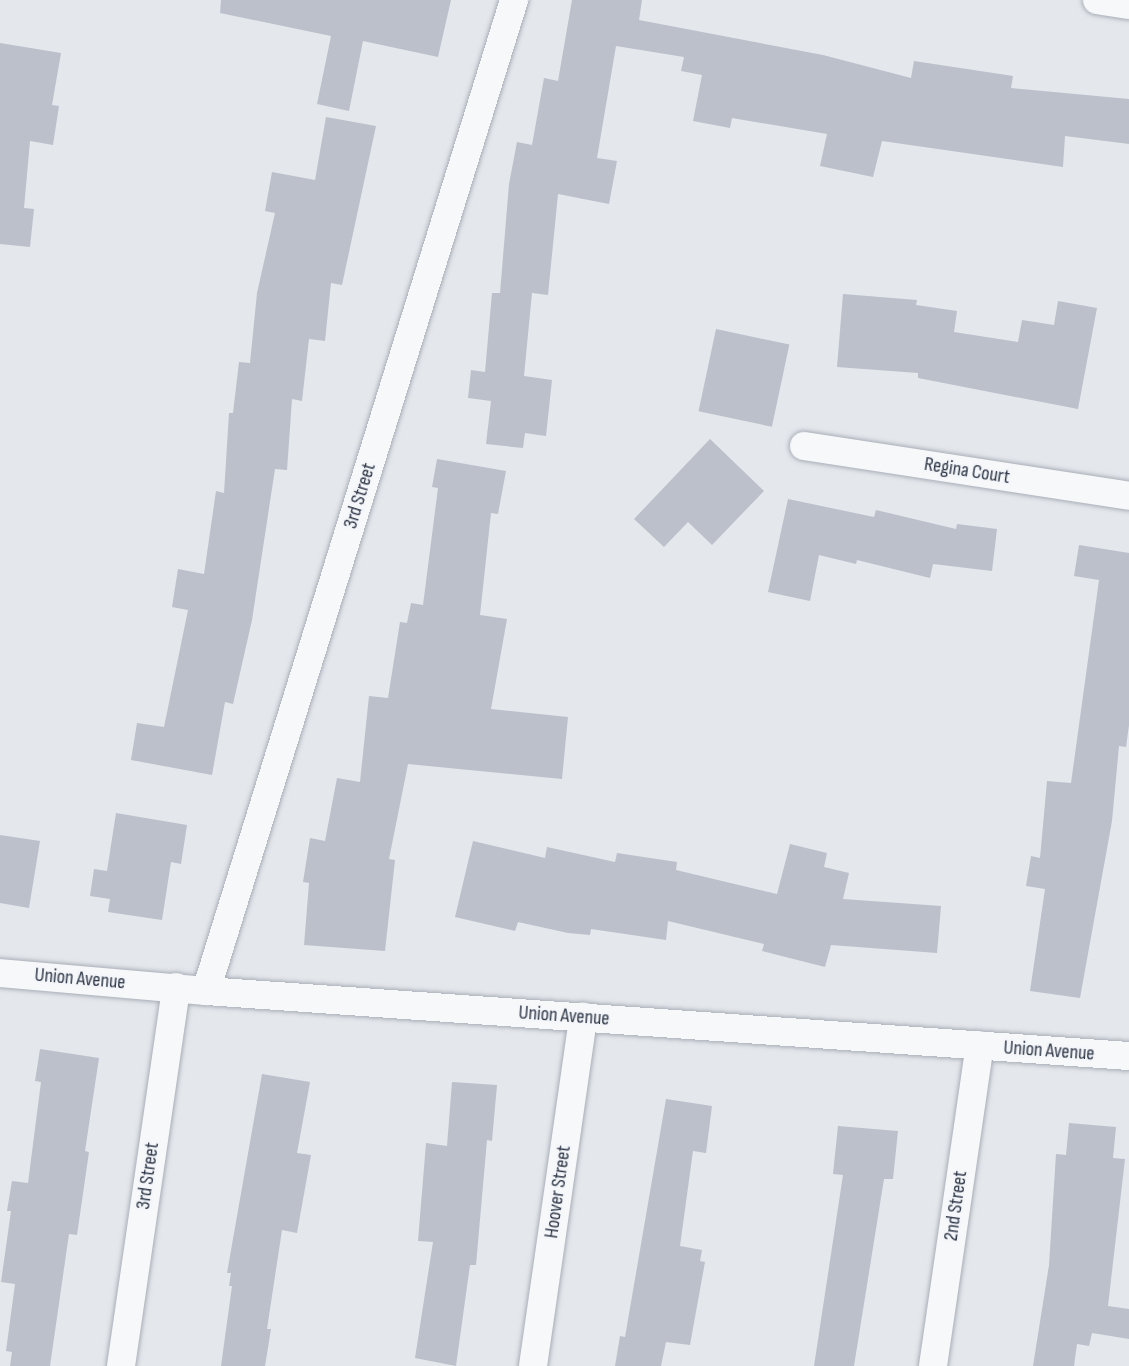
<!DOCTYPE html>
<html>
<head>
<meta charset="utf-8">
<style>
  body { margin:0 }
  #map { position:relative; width:1129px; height:1366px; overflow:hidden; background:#e4e7ec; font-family:"Sofia Sans Condensed",sans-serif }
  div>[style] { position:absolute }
  .building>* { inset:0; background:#bbc0ca; transform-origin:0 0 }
  .roads { filter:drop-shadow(0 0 2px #a9aeb7) drop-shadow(0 0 2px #a9aeb7) }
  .street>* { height:28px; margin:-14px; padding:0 14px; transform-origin:14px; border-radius:14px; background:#f7f8fa }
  span { translate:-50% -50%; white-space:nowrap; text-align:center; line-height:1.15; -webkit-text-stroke:5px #f4f6f9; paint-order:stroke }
  .street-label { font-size:20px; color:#2b3445 }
</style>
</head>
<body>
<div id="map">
  <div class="building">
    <i style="clip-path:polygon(221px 0,451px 0,438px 57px,363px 41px,349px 111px,317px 104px,331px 36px,220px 13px)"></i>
    <i style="clip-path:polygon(572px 0,642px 0,639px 20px,823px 55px,911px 78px,914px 61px,1013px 76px,1011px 88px,1129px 99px,1129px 144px,1065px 136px,1063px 167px,882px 141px,873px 177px,820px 166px,827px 134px,732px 118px,730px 128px,693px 121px,702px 75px,681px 71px,684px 57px,616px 46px,597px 158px,617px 161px,609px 204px,558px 194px,548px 295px,532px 293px,524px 376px,552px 380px,546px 436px,525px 433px,523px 448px,486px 444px,491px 401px,468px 398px,471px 370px,485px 372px,492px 293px,500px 293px,509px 184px,517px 142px,532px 145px,544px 78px,558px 81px)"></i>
    <i style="clip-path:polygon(0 43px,61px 53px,52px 105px,59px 106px,53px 145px,30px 141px,24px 208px,34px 209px,30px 247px,0 244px)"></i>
    <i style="clip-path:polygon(326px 117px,376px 126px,342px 285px,331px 283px,325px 341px,309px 339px,302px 401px,292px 399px,287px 470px,275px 469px,252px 620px,233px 704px,225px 702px,212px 775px,131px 760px,137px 723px,164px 727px,188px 610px,172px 607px,178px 569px,204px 574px,216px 491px,224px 493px,229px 413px,233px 413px,239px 362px,250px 363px,257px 293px,275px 213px,265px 211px,272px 172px,315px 180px)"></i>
    <i style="clip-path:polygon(843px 294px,917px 300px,916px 305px,957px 311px,954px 332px,1018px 342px,1022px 320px,1054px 325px,1058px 301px,1097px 308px,1078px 409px,918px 378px,918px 373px,837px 367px)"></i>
    <i style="left:716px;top:329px;width:75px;height:84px;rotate:12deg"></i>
    <i style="clip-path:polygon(710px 439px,764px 491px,712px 545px,688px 522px,664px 547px,634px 519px)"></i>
    <i style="clip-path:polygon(437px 459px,506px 471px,498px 514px,491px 513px,480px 615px,507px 619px,491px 709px,568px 717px,562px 779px,408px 764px,389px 859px,395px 860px,385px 951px,304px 945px,309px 883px,303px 882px,310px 838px,325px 841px,337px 778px,360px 782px,369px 696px,388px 698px,400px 622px,407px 623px,411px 603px,423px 605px,438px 488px,432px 487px)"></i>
    <i style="clip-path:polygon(788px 499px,874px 517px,876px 510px,956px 529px,957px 524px,997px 529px,992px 571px,933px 564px,930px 578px,857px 560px,856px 564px,819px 555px,810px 601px,768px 592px)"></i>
    <i style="clip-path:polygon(1079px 545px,1129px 553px,1129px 725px,1126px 747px,1119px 746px,1112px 821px,1080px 998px,1030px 991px,1045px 889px,1026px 886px,1031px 856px,1040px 858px,1047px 781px,1071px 783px,1099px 580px,1074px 576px)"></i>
    <i style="clip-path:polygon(116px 813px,187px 825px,181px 864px,171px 862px,162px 920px,108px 912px,110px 899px,90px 896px,94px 869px,107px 871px)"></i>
    <i style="clip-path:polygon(0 835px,40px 841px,29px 908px,0 903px)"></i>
    <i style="clip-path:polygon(473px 841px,545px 858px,547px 847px,615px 862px,617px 853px,677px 862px,676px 870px,777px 894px,790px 844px,827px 853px,824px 867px,849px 873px,843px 899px,941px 906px,937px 953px,831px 945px,825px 967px,762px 951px,764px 944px,668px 921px,666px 940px,591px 929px,590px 935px,568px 933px,518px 922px,515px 931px,455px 917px)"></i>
    <i style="clip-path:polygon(40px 1049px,99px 1058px,85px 1151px,89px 1152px,77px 1235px,69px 1234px,50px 1366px,10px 1366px,12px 1352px,6px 1351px,15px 1284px,1px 1282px,11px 1211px,7px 1211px,12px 1181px,28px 1183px,41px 1082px,35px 1081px)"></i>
    <i style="clip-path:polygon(262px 1074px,310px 1082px,297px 1153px,311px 1155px,297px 1233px,282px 1230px,267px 1329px,271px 1329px,265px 1366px,221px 1366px,232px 1286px,229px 1286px,231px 1273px,227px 1273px)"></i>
    <i style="clip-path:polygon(452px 1082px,497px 1085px,492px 1141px,487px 1140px,476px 1265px,470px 1265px,456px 1366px,415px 1358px,433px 1242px,418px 1241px,426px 1143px,447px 1146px)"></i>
    <i style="clip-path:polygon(666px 1099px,712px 1106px,706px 1153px,693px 1151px,680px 1246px,702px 1250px,700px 1261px,705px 1262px,690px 1345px,666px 1342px,661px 1366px,615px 1366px,620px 1336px,625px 1337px)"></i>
    <i style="clip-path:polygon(1069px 1123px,1116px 1127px,1113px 1158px,1125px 1159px,1108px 1306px,1129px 1309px,1129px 1339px,1092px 1333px,1089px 1346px,1077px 1344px,1074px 1366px,1033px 1366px,1049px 1265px,1056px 1154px,1066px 1155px)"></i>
    <i style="clip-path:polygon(838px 1126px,898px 1131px,893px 1179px,884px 1179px,854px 1366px,814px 1366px,843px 1175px,833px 1174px)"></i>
  </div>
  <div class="roads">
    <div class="street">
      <i style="left:1097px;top:0;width:32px;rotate:9deg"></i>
      <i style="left:804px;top:446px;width:329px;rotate:8.7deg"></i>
      <i style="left:0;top:973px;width:207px;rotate:5deg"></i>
      <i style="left:206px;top:991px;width:925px;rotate:4.03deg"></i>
      <i style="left:206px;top:991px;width:1038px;rotate:-72.73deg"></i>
      <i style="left:121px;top:1366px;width:383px;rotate:-81.7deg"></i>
      <i style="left:533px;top:1366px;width:353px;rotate:-81.8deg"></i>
      <i style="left:933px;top:1366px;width:324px;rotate:-81.7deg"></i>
    </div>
  </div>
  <div class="street-label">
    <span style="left:967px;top:471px;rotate:9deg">Regina Court</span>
    <span style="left:360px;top:496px;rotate:-73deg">3rd Street</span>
    <span style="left:80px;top:979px;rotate:5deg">Union Avenue</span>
    <span style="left:564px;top:1016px;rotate:4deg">Union Avenue</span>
    <span style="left:1049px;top:1051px;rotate:4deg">Union Avenue</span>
    <span style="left:148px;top:1176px;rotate:-82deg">3rd Street</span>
    <span style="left:558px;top:1192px;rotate:-82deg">Hoover Street</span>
    <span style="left:956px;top:1206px;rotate:-82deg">2nd Street</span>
  </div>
</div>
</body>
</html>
